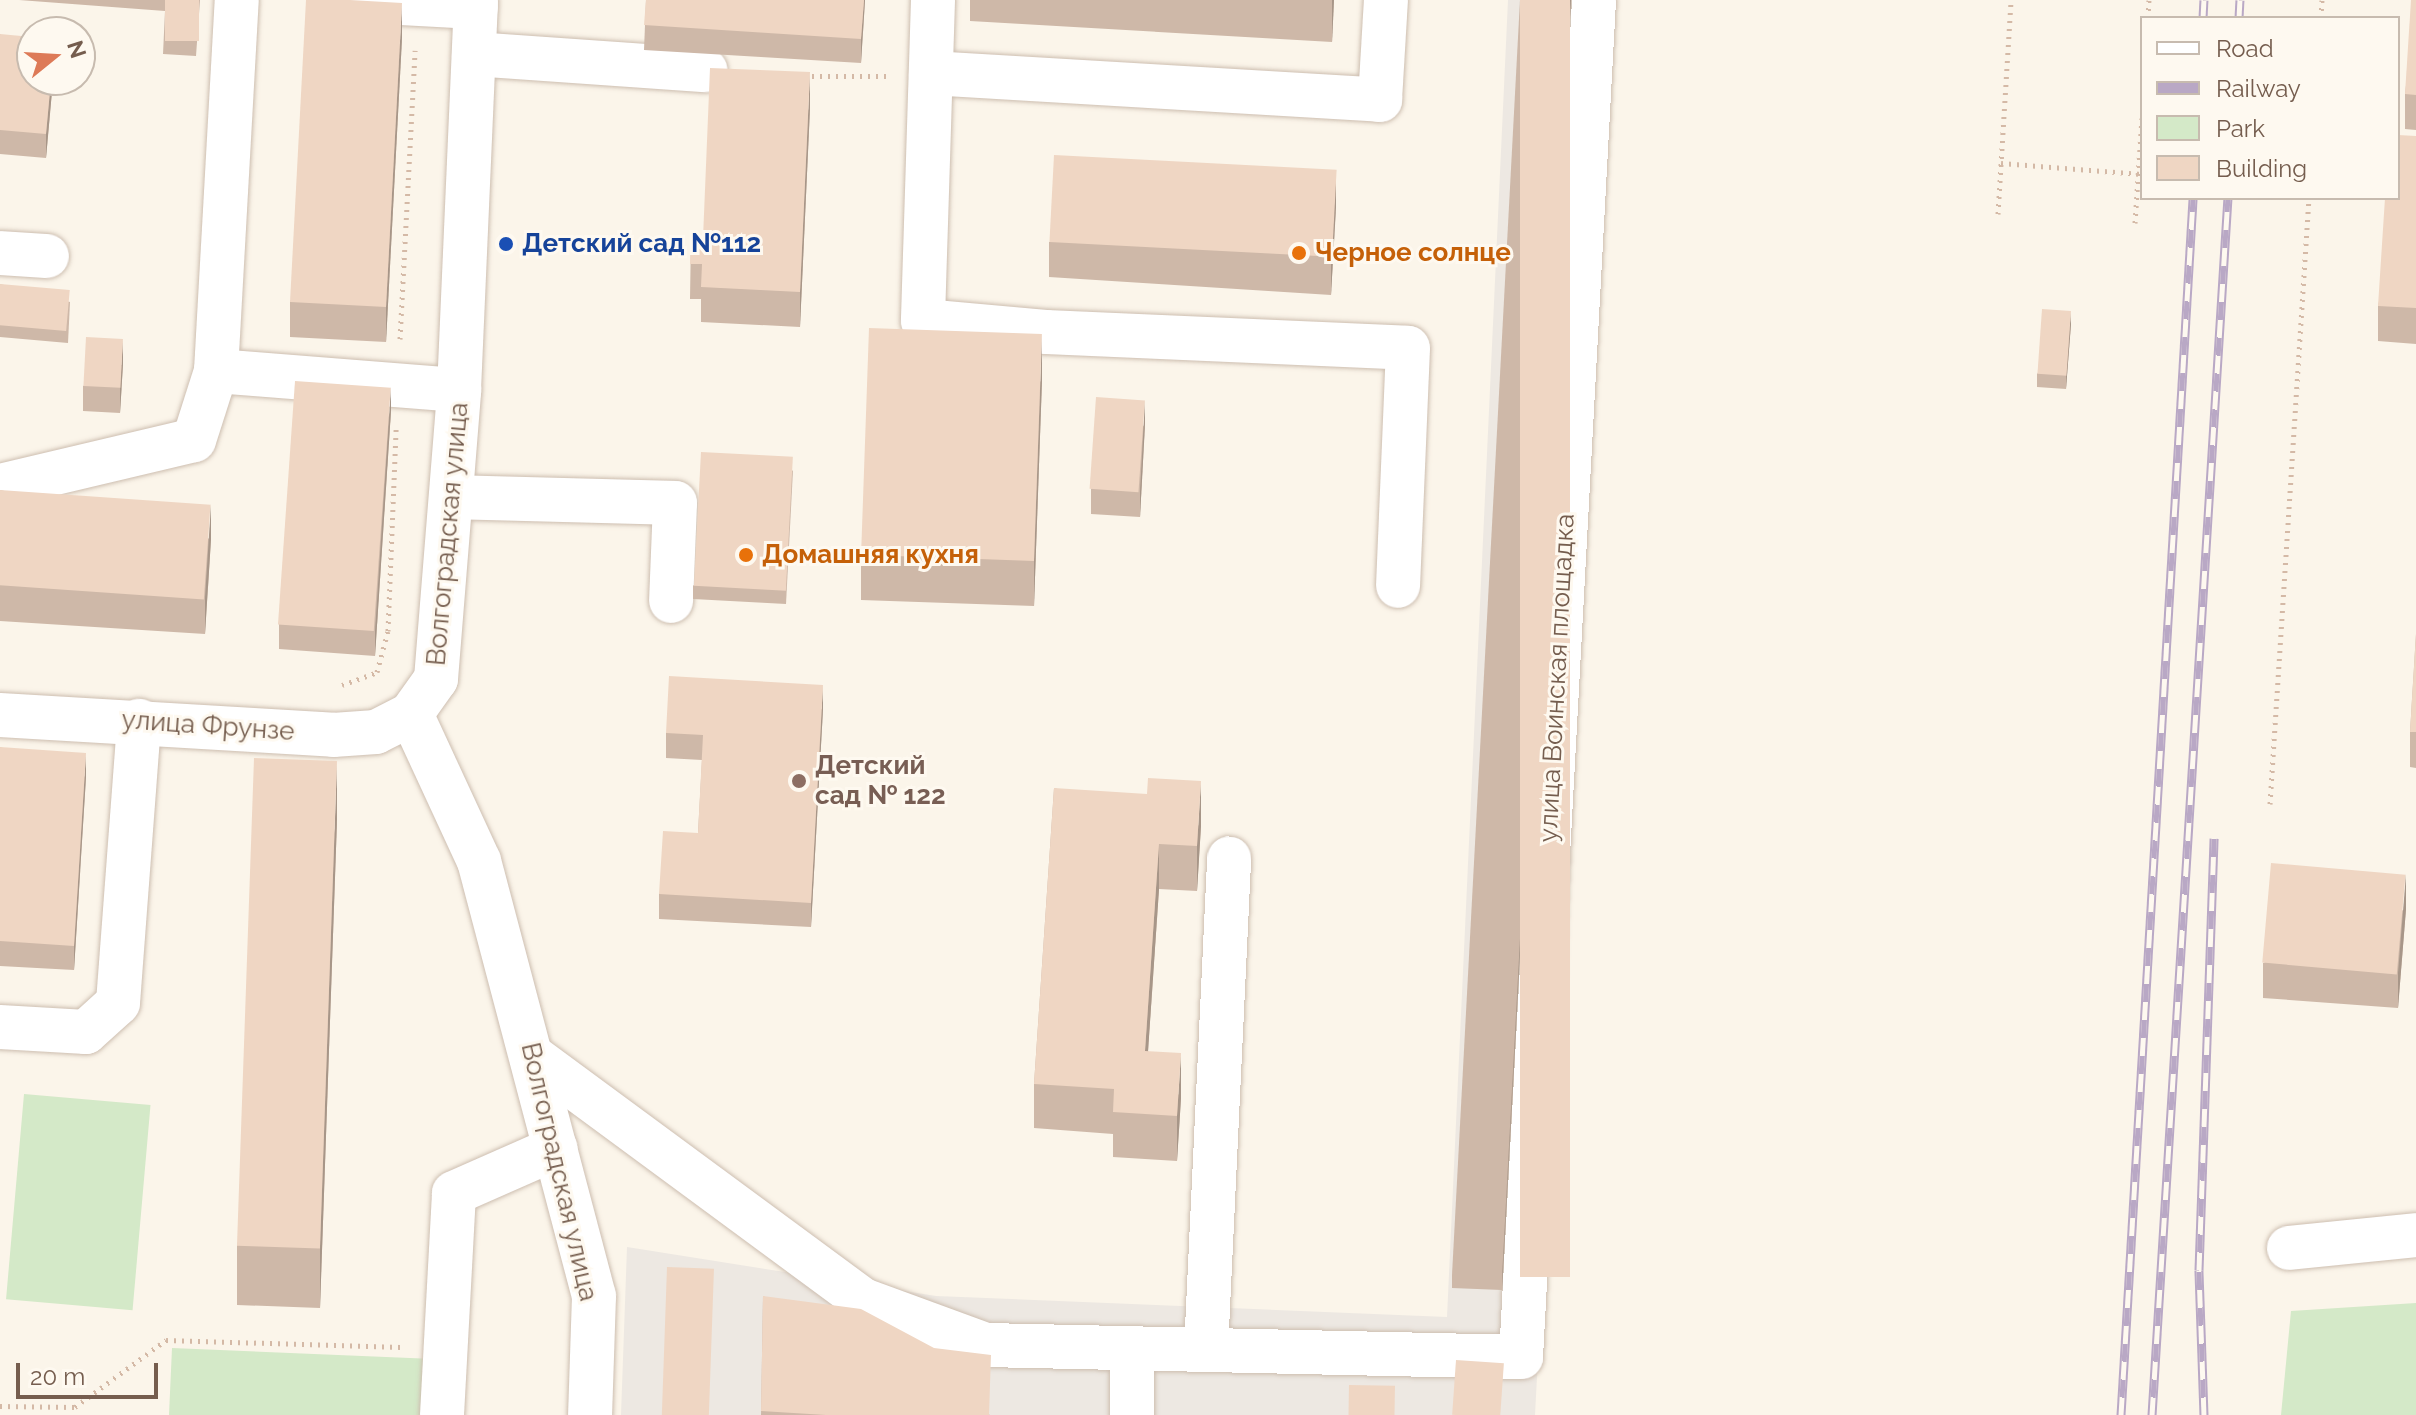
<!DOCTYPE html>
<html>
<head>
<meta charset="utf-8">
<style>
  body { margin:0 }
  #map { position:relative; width:2416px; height:1415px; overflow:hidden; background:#fbf5ea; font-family:Raleway,sans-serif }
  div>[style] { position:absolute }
  .industrial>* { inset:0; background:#ede8e2 }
  .green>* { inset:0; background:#d4e9c8; transform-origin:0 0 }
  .path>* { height:5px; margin-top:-2.5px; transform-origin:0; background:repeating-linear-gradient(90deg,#d4b9a6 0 2px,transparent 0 8px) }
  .roads { filter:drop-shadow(0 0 2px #cdbeb0) drop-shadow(0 0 2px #cdbeb0) }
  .minor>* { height:44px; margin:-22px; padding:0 22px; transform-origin:22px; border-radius:22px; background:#fff }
  .rail>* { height:9px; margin-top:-4.5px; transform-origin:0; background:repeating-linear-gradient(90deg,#fef9f0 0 18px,#b9a8c5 0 36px); box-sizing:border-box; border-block:2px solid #b9a8c5 }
  .wall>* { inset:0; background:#ceb8a8 }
  .shaded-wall>* { inset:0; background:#a79688 }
  .building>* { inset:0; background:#efd6c3; transform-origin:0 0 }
  .dots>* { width:22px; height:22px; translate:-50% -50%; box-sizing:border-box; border:4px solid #fef9f0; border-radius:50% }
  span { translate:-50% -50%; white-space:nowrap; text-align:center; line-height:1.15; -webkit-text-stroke:6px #fef9f0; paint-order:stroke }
  .transit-label { font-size:26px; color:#164399; font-weight:700 }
  .left { translate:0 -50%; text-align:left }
  .food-label { font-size:26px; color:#c56008; font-weight:700 }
  .street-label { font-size:26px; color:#755d4e }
  .education-label { font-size:26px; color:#785e54; font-weight:700 }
  .legend { position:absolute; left:2140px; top:16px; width:260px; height:184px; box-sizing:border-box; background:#fef9f0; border:2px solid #c7bbaf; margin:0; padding:10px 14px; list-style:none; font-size:24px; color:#755d4e }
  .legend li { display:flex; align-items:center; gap:16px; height:40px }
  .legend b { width:40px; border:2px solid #c7bbaf }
  .north { position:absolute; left:16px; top:16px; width:80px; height:80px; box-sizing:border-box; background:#fef9f0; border:2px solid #c7bbaf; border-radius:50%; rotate:72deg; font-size:22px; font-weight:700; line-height:32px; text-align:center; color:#755d4e }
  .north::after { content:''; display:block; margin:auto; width:28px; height:36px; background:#dd7a57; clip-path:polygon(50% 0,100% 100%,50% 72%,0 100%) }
  .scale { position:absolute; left:16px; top:1363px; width:142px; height:36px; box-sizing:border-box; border:4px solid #755d4e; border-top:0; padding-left:10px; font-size:24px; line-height:28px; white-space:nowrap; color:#755d4e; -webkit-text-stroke:6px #fef9f0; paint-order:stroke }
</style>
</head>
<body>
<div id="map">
  <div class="industrial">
    <i style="clip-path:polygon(1508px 0,1610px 0,1535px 1415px,621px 1415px,627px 1247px,936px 1296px,1447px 1317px)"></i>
  </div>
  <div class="green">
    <i style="left:24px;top:1094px;width:127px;height:206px;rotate:5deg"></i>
    <i style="clip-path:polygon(2416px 1303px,2416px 1415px,2281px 1415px,2291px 1311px)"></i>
    <i style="clip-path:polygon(172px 1348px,434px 1359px,432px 1415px,169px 1415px)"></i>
  </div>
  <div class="path">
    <i style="left:2148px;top:18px;width:18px;rotate:-87deg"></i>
    <i style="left:2321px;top:18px;width:18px;rotate:-87deg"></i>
    <i style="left:804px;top:76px;width:82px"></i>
    <i style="left:2001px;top:163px;width:141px;rotate:4.5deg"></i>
    <i style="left:1998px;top:214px;width:214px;rotate:-86.5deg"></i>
    <i style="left:2135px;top:223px;width:105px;rotate:-86.2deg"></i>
    <i style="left:400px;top:339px;width:289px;rotate:-87deg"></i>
    <i style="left:342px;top:685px;width:37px;rotate:-20deg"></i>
    <i style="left:377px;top:672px;width:42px;rotate:-75deg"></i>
    <i style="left:388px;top:631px;width:202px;rotate:-87.7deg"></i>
    <i style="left:2270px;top:804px;width:607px;rotate:-86.32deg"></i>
    <i style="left:0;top:1406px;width:75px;rotate:0.8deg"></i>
    <i style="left:75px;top:1407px;width:113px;rotate:-36.4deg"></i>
    <i style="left:166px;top:1340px;width:235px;rotate:1.7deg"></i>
  </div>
  <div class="roads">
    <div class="minor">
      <i style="left:345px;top:0;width:131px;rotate:3.1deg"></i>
      <i style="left:933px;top:0;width:321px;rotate:91.8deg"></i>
      <i style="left:923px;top:321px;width:123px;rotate:5.1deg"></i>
      <i style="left:1046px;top:332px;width:362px;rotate:2.5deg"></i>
      <i style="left:1408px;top:348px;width:238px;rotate:92.4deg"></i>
      <i style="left:474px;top:54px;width:232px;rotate:4deg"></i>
      <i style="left:931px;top:73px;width:450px;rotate:3.4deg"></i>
      <i style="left:1380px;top:100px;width:100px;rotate:-86.6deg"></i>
      <i style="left:0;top:253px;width:47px;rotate:3.7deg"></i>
      <i style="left:216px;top:371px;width:372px;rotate:-86.8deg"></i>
      <i style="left:0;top:486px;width:199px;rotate:-13.3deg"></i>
      <i style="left:194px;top:440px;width:72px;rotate:-72.3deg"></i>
      <i style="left:216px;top:371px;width:244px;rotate:4.5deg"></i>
      <i style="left:452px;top:497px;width:223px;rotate:1.5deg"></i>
      <i style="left:675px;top:503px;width:98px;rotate:92.3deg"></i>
      <i style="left:411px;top:714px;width:162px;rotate:65.2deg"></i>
      <i style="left:479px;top:861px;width:450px;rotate:75.2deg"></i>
      <i style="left:594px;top:1296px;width:119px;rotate:91.9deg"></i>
      <i style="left:0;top:715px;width:334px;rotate:3.4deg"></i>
      <i style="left:333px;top:735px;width:43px;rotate:-4deg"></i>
      <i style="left:376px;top:732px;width:39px;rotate:-27deg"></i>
      <i style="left:411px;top:714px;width:43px;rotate:-54.5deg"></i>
      <i style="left:436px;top:679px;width:290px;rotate:-85.4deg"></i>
      <i style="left:459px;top:390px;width:390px;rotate:-87.5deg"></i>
      <i style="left:0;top:1027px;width:86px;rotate:3.3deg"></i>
      <i style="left:86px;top:1032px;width:43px;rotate:-42.2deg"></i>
      <i style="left:118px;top:1003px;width:283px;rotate:-85.7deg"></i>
      <i style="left:532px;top:1056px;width:411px;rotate:36.4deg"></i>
      <i style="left:863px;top:1300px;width:131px;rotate:20.1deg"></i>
      <i style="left:986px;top:1345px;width:535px;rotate:1.28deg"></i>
      <i style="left:1521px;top:1357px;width:1359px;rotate:-86.92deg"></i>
      <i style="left:2289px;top:1248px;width:128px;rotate:-5.8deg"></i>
      <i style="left:1206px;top:1350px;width:492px;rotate:-87.3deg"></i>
      <i style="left:442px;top:1415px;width:222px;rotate:-86.9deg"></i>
      <i style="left:454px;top:1193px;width:111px;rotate:-23.8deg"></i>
      <i style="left:1132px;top:1415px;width:67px;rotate:-90deg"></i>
    </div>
  </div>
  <div class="rail">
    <i style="left:2203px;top:18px;width:18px;rotate:-87deg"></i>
    <i style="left:2239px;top:18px;width:18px;rotate:-87deg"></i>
    <i style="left:2121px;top:1415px;width:1219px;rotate:-86.61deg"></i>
    <i style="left:2152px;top:1415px;width:1219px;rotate:-86.43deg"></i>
    <i style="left:2204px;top:1415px;width:145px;rotate:-92deg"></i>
    <i style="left:2199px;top:1270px;width:432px;rotate:-88deg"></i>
  </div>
  <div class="wall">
    <i style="clip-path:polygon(19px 0,200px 0,196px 56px,163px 54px,165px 11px)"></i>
    <i style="clip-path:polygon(646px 0,865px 0,861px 63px,644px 50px)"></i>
    <i style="clip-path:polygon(970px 0,1334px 0,1332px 42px,970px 21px)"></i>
    <i style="clip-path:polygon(1520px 0,1571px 0,1502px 1290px,1452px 1288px,1452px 1275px)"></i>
    <i style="clip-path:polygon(2416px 0,2416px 130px,2405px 129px,2405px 94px)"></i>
    <i style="clip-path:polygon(0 34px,53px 80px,46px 158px,0 154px)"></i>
    <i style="clip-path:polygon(402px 38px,386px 342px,290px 337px,290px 302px)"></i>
    <i style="clip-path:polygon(810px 108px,800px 327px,701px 322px,701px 299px,690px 299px,691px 237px,703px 238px)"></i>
    <i style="clip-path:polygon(2416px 136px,2416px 344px,2378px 341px,2378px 306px)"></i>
    <i style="clip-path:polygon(1336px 207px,1331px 295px,1049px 277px,1049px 242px)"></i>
    <i style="clip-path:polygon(0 284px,70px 302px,68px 343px,0 337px)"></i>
    <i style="clip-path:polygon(2071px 324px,2066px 389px,2037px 387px,2037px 374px)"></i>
    <i style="clip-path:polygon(123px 364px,120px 413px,83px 411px,83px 386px)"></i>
    <i style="clip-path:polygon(1042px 380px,1034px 606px,861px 600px,861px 555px)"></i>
    <i style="clip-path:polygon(391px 411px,375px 656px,279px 649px,279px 624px)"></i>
    <i style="clip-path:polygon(1145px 424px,1140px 517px,1091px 514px,1091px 489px)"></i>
    <i style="clip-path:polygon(793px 470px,786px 604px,693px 599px,693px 586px)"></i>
    <i style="clip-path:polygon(0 490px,211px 539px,205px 634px,0 621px)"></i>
    <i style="clip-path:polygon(2416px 634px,2416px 768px,2410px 767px,2410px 732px)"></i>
    <i style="clip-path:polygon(823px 709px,811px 927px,659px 919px,659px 894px,698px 833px,702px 760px,666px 758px,666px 733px)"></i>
    <i style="clip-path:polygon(0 747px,86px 777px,74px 970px,0 966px)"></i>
    <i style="clip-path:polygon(1054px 788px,1201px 826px,1197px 891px,1159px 889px,1148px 1051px,1181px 1098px,1177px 1161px,1113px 1157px,1113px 1134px,1034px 1128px,1034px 1084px)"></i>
    <i style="clip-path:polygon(337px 820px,320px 1308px,237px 1305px,237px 1246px)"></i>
    <i style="clip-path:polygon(2406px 909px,2398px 1008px,2263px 998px,2263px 963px)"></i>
    <i style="clip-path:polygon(763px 1296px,990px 1415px,761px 1415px)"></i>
  </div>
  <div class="shaded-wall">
    <i style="clip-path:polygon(864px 0,865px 0,861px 63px,861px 39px)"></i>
    <i style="clip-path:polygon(1332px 0,1334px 0,1332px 42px)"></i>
    <i style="clip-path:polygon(1570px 0,1571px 0,1502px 1290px,1502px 1277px)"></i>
    <i style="clip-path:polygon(402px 3px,402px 38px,386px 342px,386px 307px)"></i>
    <i style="clip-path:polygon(810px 72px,810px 108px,800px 327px,800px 292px)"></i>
    <i style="clip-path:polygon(51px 80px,53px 80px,46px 158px,46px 134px)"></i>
    <i style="clip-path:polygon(1336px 172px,1336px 207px,1331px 295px,1331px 260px)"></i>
    <i style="clip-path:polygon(2071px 311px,2071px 324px,2066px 389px,2066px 376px)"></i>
    <i style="clip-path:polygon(1042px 335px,1042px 380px,1034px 606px,1034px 562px)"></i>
    <i style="clip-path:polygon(123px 339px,123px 364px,120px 413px,120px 388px)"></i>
    <i style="clip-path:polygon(391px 387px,391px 411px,375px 656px,375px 631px)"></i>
    <i style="clip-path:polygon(1145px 400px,1145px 424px,1140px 517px,1140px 492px)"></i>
    <i style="clip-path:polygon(211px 504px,211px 539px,205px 634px,205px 598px)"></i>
    <i style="clip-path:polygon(823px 685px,823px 709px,811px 927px,811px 903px)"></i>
    <i style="clip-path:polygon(86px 753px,86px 777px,74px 970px,74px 946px)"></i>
    <i style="clip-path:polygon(337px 761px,337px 820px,320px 1308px,320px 1249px)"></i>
    <i style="clip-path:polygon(1201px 781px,1201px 826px,1197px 891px,1197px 846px)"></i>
    <i style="clip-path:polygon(1159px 844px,1159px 889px,1145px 1096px,1145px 1051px)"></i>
    <i style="clip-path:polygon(2406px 874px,2406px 909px,2398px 1008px,2398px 973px)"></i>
    <i style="clip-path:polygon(1181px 1053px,1181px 1098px,1177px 1161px,1177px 1116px)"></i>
  </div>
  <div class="building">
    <i style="left:165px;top:0;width:34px;height:41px"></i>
    <i style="clip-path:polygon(306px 0,350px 0,402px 3px,386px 307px,290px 302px)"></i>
    <i style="clip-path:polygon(646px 0,864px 0,861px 39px,644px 25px)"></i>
    <i style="left:1520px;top:0;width:50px;height:1277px"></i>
    <i style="clip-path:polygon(2411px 0,2416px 0,2416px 95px,2405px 94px)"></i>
    <i style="clip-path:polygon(0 34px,32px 37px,32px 80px,51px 80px,46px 134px,0 130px)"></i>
    <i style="clip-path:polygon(710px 68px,810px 72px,800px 292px,701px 287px,702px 264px,690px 264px,691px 237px,703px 238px)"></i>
    <i style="clip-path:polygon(2398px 135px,2416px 136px,2416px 308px,2378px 306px,2385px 198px,2398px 198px)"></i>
    <i style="left:1054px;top:155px;width:283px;height:87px;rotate:3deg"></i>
    <i style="left:0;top:284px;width:70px;height:41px;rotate:5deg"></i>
    <i style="left:2042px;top:309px;width:29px;height:65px;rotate:4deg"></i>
    <i style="left:869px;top:328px;width:173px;height:227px;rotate:2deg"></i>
    <i style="left:86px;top:337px;width:37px;height:49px;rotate:3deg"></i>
    <i style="left:295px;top:381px;width:96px;height:244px;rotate:4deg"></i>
    <i style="left:1096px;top:397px;width:49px;height:92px;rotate:4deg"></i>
    <i style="left:701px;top:452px;width:92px;height:134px;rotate:3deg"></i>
    <i style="left:0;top:490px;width:211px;height:95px;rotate:4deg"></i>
    <i style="clip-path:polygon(2416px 634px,2416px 732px,2410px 732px)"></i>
    <i style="clip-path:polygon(669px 676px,823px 685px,811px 903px,659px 894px,663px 831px,698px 833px,703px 735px,666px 733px)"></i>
    <i style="clip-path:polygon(0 747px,86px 753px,74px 946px,0 941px)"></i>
    <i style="left:254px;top:758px;width:83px;height:488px;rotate:2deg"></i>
    <i style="clip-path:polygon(1148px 778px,1201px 781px,1197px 846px,1159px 844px,1145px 1051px,1181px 1053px,1177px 1116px,1113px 1112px,1114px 1089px,1034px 1084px,1054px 788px,1147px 794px)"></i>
    <i style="left:2271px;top:863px;width:135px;height:100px;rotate:5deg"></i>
    <i style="left:667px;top:1267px;width:47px;height:148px;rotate:2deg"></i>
    <i style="clip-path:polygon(763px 1296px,861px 1309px,934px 1348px,991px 1355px,989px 1415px,826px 1415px,761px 1411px)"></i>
    <i style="left:1456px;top:1360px;width:48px;height:55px;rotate:4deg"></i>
    <i style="left:1349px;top:1385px;width:46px;height:30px;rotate:1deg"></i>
  </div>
  <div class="dots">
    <i style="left:506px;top:244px;background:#1a4fb4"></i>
    <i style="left:1299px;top:253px;background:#e8710a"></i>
    <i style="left:746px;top:555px;background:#e8710a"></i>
    <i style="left:799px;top:781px;background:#8d6e63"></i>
  </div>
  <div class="transit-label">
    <span class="left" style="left:522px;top:244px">Детский сад №112</span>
  </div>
  <div class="food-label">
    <span class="left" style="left:1315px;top:253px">Черное солнце</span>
    <span class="left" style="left:762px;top:555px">Домашняя кухня</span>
  </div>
  <div class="street-label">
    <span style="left:448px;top:534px;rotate:-85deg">Волгоградская улица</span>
    <span style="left:1557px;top:678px;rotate:-87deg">улица Воинская площадка</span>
    <span style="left:208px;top:726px;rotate:4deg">улица Фрунзе</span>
    <span style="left:559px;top:1172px;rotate:77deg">Волгоградская улица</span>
  </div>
  <div class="education-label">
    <span class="left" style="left:815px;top:781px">Детский<br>сад № 122</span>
  </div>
  <ul class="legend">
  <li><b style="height:10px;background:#fff"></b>Road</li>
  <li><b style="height:10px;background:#b9a8c5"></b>Railway</li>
  <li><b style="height:22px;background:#d4e9c8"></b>Park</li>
  <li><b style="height:22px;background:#efd6c3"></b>Building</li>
  </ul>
  <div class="north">N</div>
  <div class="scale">20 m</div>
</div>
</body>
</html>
